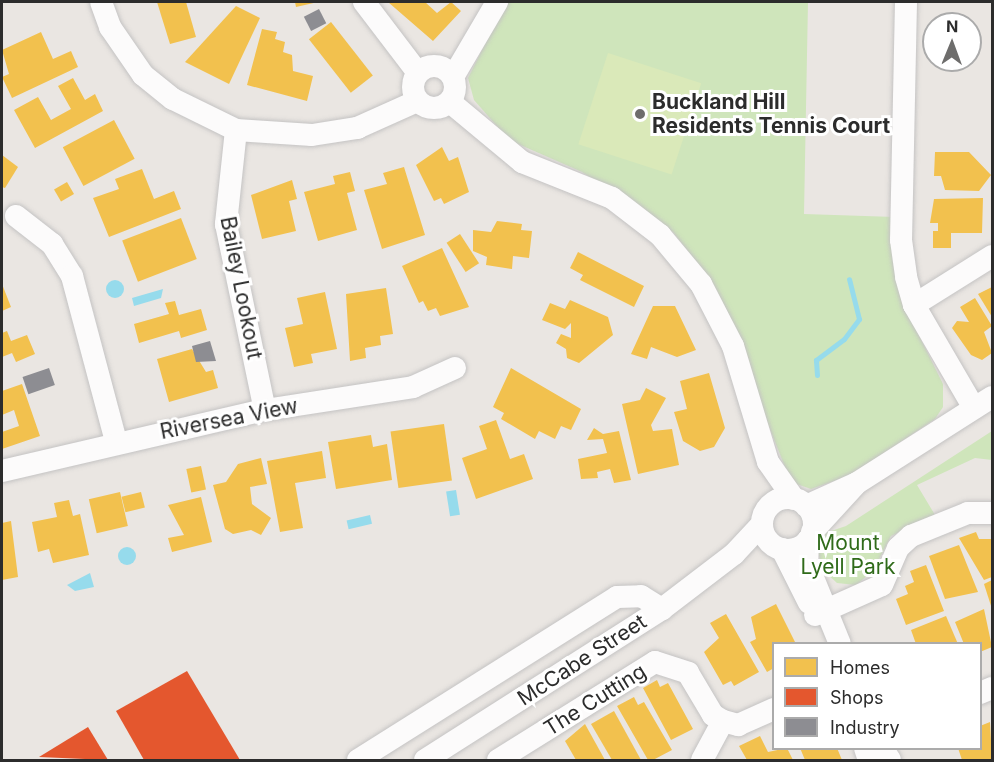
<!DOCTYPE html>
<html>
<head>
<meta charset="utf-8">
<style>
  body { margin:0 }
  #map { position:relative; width:994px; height:762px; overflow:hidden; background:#eae6e2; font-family:Inter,sans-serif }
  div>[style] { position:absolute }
  .green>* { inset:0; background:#cfe5bb }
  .pitch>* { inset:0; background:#dae9b9; transform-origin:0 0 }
  .water>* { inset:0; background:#96dbec; transform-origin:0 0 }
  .round { border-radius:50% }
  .homes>* { inset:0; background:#f2c14e; transform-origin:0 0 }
  .shops>* { inset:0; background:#e4572e }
  .industry>* { inset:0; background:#8d8d92; transform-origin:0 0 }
  .stream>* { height:5px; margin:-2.5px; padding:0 2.5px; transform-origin:2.5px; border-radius:2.5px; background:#96dbec }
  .roads { filter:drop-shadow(0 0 2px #c4c3c3) drop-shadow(0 0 2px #c4c3c3) }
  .minor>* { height:22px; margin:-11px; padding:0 11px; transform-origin:11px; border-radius:11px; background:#fcfbfb }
  .minor>.ring { margin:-11px; padding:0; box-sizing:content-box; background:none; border:22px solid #fcfbfb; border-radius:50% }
  .dots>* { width:16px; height:16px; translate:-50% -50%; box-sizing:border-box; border:3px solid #fff; border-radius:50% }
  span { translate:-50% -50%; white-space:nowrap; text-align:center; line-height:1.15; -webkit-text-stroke:6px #fff; paint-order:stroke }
  .poi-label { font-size:21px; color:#2c2c2c; font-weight:700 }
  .left { translate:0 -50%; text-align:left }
  .street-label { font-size:21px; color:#2c2c2c }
  .park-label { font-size:21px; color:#306b1a }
  .frame { position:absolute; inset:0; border:3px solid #2c2c2c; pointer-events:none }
  .legend { position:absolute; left:772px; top:642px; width:210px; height:108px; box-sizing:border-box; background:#fff; border:2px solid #ababab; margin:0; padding:8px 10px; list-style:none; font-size:18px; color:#2c2c2c }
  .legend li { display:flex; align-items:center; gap:12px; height:30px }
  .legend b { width:30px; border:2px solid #ababab }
  .north { position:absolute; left:922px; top:12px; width:60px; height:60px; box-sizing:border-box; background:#fff; border:2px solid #ababab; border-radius:50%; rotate:1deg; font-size:16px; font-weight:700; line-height:24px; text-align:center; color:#2c2c2c }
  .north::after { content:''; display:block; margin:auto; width:21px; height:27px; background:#6e6d6c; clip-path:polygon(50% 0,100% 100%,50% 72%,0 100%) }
</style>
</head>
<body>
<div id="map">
  <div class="green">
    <i style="clip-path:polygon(506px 2px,808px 2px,804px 214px,895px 217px,901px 299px,943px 384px,943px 407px,935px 419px,851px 475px,811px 489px,791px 482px,711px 281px,673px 232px,582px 172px,509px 140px,474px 100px,468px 78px)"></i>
    <i style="clip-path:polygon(992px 431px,992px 460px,975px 458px,917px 485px,935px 515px,891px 536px,873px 571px,856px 585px,837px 583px,823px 570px,818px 552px,825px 533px,846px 526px)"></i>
  </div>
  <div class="pitch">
    <i style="left:608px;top:53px;width:98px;height:96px;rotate:18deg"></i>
  </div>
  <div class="water">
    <i class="round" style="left:106px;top:280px;width:18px;height:18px"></i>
    <i style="clip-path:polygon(163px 289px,161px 298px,134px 306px,132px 298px)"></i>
    <i style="left:456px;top:490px;width:25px;height:10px;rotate:81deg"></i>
    <i style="left:370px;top:515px;width:9px;height:24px;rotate:77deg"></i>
    <i class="round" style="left:118px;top:547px;width:18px;height:18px"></i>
    <i style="clip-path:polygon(90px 573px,94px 587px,75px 591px,67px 585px)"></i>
  </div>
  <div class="homes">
    <i style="clip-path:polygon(157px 2px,186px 2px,196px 37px,170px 44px)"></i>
    <i style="clip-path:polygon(295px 2px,318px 2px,296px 7px)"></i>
    <i style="clip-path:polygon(388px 2px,425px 2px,437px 13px,451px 2px,461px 11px,433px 41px)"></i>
    <i style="clip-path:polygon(236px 6px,260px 18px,229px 84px,185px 62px)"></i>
    <i style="left:331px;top:22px;width:68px;height:28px;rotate:52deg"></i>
    <i style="clip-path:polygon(262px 29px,277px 32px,275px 39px,285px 42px,283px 52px,292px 55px,293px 71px,313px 76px,307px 101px,247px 85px)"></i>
    <i style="clip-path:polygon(41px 32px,53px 59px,71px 51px,78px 67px,12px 98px,2px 77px,9px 74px,2px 50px)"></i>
    <i style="clip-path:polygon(73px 78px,85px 100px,95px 94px,103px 111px,35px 148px,14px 110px,38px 97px,51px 120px,71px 109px,58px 86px)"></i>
    <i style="left:114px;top:120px;width:44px;height:58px;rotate:62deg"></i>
    <i style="clip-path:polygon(442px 147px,449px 161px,458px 157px,469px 192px,444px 204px,441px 198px,434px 201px,416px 165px)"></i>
    <i style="clip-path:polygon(935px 152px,969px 152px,991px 175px,979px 191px,945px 190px,941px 176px,934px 176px)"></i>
    <i style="clip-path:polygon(2px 155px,18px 167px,5px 188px,2px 187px)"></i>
    <i style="clip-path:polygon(404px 167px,425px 235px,382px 249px,364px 190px,387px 184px,383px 173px)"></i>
    <i style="clip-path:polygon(142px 169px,154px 199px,174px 191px,181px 209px,109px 237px,93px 198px,119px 189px,115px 179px)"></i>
    <i style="clip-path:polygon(350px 172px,355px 191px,347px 193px,357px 230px,318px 241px,304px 192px,335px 184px,333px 176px)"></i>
    <i style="clip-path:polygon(292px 180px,297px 199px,289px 201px,296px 231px,262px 239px,251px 195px)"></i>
    <i style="left:67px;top:182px;width:14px;height:15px;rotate:60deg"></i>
    <i style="clip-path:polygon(983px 198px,982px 233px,951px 233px,951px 248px,933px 248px,933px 231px,938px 231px,938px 223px,930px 223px,934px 199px)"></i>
    <i style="left:181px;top:218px;width:44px;height:63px;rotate:69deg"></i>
    <i style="clip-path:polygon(497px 221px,522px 224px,521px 230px,532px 231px,529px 258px,513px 256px,512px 269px,486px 265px,487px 257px,473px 251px,473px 230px,491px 232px)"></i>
    <i style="left:460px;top:234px;width:35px;height:16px;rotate:57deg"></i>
    <i style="clip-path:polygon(442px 248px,469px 307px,440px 316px,436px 308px,428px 311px,423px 301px,419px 303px,402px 266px)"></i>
    <i style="clip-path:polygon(578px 252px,644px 286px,634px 307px,580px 280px,583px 275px,570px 268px)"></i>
    <i style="clip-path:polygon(2px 284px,11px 307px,2px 311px)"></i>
    <i style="clip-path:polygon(992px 287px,992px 317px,978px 294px)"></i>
    <i style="clip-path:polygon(386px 288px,393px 334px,380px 336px,381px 345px,365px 348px,366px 358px,350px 361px,346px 294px)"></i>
    <i style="clip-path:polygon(325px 292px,337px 349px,311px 354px,313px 363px,294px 367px,285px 328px,303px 324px,297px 298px)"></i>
    <i style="clip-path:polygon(975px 298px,992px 326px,984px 332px,992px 353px,982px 360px,971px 355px,952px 328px,957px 321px,969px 322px,960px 307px)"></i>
    <i style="clip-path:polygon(570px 300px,608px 317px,613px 335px,579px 363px,567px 358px,566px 349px,556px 343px,561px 334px,571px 338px,571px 323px,565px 329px,542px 320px,550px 303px,565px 309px)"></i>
    <i style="clip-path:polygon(175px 301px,179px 315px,201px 309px,207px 330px,181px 338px,179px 331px,139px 343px,134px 324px,169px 314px,165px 303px)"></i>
    <i style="clip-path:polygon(653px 306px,675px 306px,696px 350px,677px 357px,651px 347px,647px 359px,631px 354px)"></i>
    <i style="clip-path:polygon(7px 331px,11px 341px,27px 335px,35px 354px,16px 362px,12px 353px,2px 357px,2px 333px)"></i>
    <i style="clip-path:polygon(192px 349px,206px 372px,213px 370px,218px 388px,169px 402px,157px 359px)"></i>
    <i style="clip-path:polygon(511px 368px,581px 409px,571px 430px,561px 426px,555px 439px,539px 431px,535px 439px,501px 419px,504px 413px,493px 407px)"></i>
    <i style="clip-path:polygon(709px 373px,725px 428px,714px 447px,700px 451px,683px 441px,674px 412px,687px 409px,680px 381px)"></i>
    <i style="clip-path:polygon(22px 384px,40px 436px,2px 449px,2px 432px,19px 426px,14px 410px,2px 415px,2px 391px)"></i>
    <i style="clip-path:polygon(646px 388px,666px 398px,651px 425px,653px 431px,672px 429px,679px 465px,638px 474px,622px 404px,640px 400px)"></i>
    <i style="clip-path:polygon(496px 420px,510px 459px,524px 454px,533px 479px,476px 499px,462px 458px,487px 449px,479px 426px)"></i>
    <i style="left:444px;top:424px;width:57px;height:54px;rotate:82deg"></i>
    <i style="clip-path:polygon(594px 428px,603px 434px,619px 431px,631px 480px,614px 483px,610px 469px,597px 472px,598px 478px,581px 479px,578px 459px,607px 453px,603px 439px,587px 440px)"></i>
    <i style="clip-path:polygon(371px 435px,373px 447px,387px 444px,392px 480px,336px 489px,328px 442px)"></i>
    <i style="clip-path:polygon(322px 451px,326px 478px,295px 483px,303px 528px,280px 532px,267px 461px)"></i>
    <i style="clip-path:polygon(261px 458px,267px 484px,250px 487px,252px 504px,271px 518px,261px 535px,251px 530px,233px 534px,225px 529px,213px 485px,226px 482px,238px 464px)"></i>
    <i style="left:201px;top:466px;width:24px;height:15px;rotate:78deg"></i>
    <i style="left:120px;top:492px;width:35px;height:32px;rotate:77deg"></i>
    <i style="left:141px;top:492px;width:16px;height:20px;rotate:76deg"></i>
    <i style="clip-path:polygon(201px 497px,212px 542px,172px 552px,168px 538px,184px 535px,168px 505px)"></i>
    <i style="clip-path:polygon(69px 500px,73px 516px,80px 514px,89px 555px,53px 563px,49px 549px,38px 552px,32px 522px,57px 517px,54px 503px)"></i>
    <i style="clip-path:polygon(11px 521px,18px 577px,2px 580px,2px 523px)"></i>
    <i style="clip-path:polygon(976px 532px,979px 539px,992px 539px,992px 577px,984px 580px,959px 538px)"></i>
    <i style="clip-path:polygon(959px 545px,978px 592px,945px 599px,929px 556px)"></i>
    <i style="clip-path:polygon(926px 565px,944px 611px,906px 625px,896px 599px,908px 594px,905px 586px,914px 582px,910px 571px)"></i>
    <i style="clip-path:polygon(992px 580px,992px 609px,984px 584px)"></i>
    <i style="clip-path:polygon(776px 604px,795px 642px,774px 644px,774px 668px,767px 672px,750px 642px,756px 639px,751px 617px)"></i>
    <i style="clip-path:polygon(984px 609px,992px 647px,980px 652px,980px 644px,964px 644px,955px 622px)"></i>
    <i style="clip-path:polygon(726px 614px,759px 672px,734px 686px,731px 681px,723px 685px,704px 652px,719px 638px,710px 623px)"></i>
    <i style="clip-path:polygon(946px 616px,958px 644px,916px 644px,911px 630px)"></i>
    <i style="clip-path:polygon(657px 680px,660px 687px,668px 683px,693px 729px,671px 740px,643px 688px)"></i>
    <i style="clip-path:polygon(634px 697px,638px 705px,644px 702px,672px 750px,653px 760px,648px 760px,617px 706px)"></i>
    <i style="clip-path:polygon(614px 711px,641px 760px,612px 760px,591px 724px)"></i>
    <i style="clip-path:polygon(990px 722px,992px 760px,962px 760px,958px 748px,980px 748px,980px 726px)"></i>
    <i style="clip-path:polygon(585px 724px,605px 760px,576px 760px,565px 741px)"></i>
    <i style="clip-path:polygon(760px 736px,768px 752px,787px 748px,793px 760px,747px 760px,739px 746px)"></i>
    <i style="clip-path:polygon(800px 748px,837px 748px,842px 760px,805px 760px)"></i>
  </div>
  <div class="shops">
    <i style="clip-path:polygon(187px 671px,240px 760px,144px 760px,116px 711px)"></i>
    <i style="clip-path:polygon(88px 727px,108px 760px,39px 757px)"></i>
  </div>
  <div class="industry">
    <i style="left:319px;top:9px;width:16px;height:17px;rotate:63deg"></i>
    <i style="clip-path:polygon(210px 341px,216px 361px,196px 362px,192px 346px)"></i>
    <i style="left:49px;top:368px;width:18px;height:28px;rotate:71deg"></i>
  </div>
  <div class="stream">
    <i style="left:817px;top:375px;width:15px;rotate:-94deg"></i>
    <i style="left:816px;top:360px;width:35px;rotate:-37deg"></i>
    <i style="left:844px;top:339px;width:25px;rotate:-53deg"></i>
    <i style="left:859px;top:319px;width:41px;rotate:-104deg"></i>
  </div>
  <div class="roads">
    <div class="minor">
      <i style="left:101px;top:2px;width:27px;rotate:70deg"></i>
      <i style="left:110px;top:27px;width:58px;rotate:55.5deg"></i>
      <i style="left:143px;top:75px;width:38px;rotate:39deg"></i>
      <i style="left:173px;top:99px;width:70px;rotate:26.2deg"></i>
      <i style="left:236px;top:130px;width:76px;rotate:3.8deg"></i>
      <i style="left:312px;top:135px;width:46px;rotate:-8.8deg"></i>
      <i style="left:357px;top:128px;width:66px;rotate:-24.2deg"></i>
      <i style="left:364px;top:2px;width:89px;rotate:52.7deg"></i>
      <i style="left:906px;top:2px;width:238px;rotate:91.2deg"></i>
      <i style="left:901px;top:240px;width:37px;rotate:82deg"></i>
      <i style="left:906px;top:277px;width:29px;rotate:74deg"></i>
      <i style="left:914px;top:305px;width:119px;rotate:59.8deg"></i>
      <i class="ring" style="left:413px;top:66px;width:20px;height:20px"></i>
      <i style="left:453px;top:77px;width:87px;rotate:-59.6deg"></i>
      <i style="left:450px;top:102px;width:94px;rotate:39.8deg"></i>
      <i style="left:522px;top:162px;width:97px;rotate:21.8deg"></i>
      <i style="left:612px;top:198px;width:61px;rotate:37.6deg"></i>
      <i style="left:660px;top:235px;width:64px;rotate:50.1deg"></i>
      <i style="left:701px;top:284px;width:70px;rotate:62.7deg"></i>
      <i style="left:733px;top:346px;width:121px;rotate:73.2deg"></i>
      <i style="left:768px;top:462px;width:45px;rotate:54.9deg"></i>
      <i style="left:236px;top:130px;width:95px;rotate:96.1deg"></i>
      <i style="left:226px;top:224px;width:190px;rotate:78.2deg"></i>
      <i style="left:16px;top:216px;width:46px;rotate:37.9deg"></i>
      <i style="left:52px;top:244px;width:38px;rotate:58deg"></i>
      <i style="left:72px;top:276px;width:171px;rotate:75.1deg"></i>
      <i style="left:914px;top:305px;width:92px;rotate:-32.1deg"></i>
      <i style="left:2px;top:471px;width:270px;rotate:-13.1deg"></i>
      <i style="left:265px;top:410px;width:150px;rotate:-8.8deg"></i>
      <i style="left:413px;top:387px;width:46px;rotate:-24.3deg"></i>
      <i class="ring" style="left:762px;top:498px;width:30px;height:30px"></i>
      <i style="left:806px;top:506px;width:56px;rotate:-24.3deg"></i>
      <i style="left:857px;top:483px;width:160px;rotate:-32.5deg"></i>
      <i style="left:812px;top:532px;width:65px;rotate:-47.5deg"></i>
      <i style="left:808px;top:540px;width:23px;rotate:92deg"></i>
      <i style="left:807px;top:563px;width:87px;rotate:67.8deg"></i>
      <i style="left:782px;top:549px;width:60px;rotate:63.4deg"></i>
      <i style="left:815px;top:615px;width:73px;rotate:-24.1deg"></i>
      <i style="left:882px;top:585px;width:40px;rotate:-66.6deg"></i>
      <i style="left:898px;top:548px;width:18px;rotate:-43deg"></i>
      <i style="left:911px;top:536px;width:61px;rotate:-22deg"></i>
      <i style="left:968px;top:513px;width:24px"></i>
      <i style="left:980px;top:693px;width:13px;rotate:-23deg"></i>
      <i style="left:865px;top:748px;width:13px;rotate:72deg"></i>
      <i style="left:882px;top:748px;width:14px;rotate:56deg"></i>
      <i style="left:358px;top:760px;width:306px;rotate:-32.2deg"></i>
      <i style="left:617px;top:597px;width:24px;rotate:-2deg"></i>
      <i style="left:641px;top:596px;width:25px;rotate:32deg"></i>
      <i style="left:425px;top:760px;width:281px;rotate:-32.5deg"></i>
      <i style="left:662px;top:609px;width:91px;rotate:-37.4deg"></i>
      <i style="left:734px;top:554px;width:41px;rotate:-47deg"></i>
      <i style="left:498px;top:760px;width:185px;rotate:-32deg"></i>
      <i style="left:655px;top:662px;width:35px;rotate:18deg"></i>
      <i style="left:688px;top:673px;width:49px;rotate:59.2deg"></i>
      <i style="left:713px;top:715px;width:12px;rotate:31deg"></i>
      <i style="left:723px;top:721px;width:16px;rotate:15deg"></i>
      <i style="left:738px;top:725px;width:39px;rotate:-24deg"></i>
      <i style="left:702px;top:760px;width:44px;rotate:-61.7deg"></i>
    </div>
  </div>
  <div class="dots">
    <i style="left:640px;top:114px;background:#6e6d6c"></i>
  </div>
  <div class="poi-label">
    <span class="left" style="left:652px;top:114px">Buckland Hill<br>Residents Tennis Court</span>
  </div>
  <div class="street-label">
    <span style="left:241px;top:288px;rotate:79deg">Bailey Lookout</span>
    <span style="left:229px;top:419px;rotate:-11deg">Riversea View</span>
    <span style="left:582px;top:660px;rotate:-33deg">McCabe Street</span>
    <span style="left:595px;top:700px;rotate:-32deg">The Cutting</span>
  </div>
  <div class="park-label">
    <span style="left:848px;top:555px">Mount<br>Lyell Park</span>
  </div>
  <div class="frame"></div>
  <ul class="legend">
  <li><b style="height:16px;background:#f2c14e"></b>Homes</li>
  <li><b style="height:16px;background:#e4572e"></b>Shops</li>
  <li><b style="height:16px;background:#8d8d92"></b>Industry</li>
  </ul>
  <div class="north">N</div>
</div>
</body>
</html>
